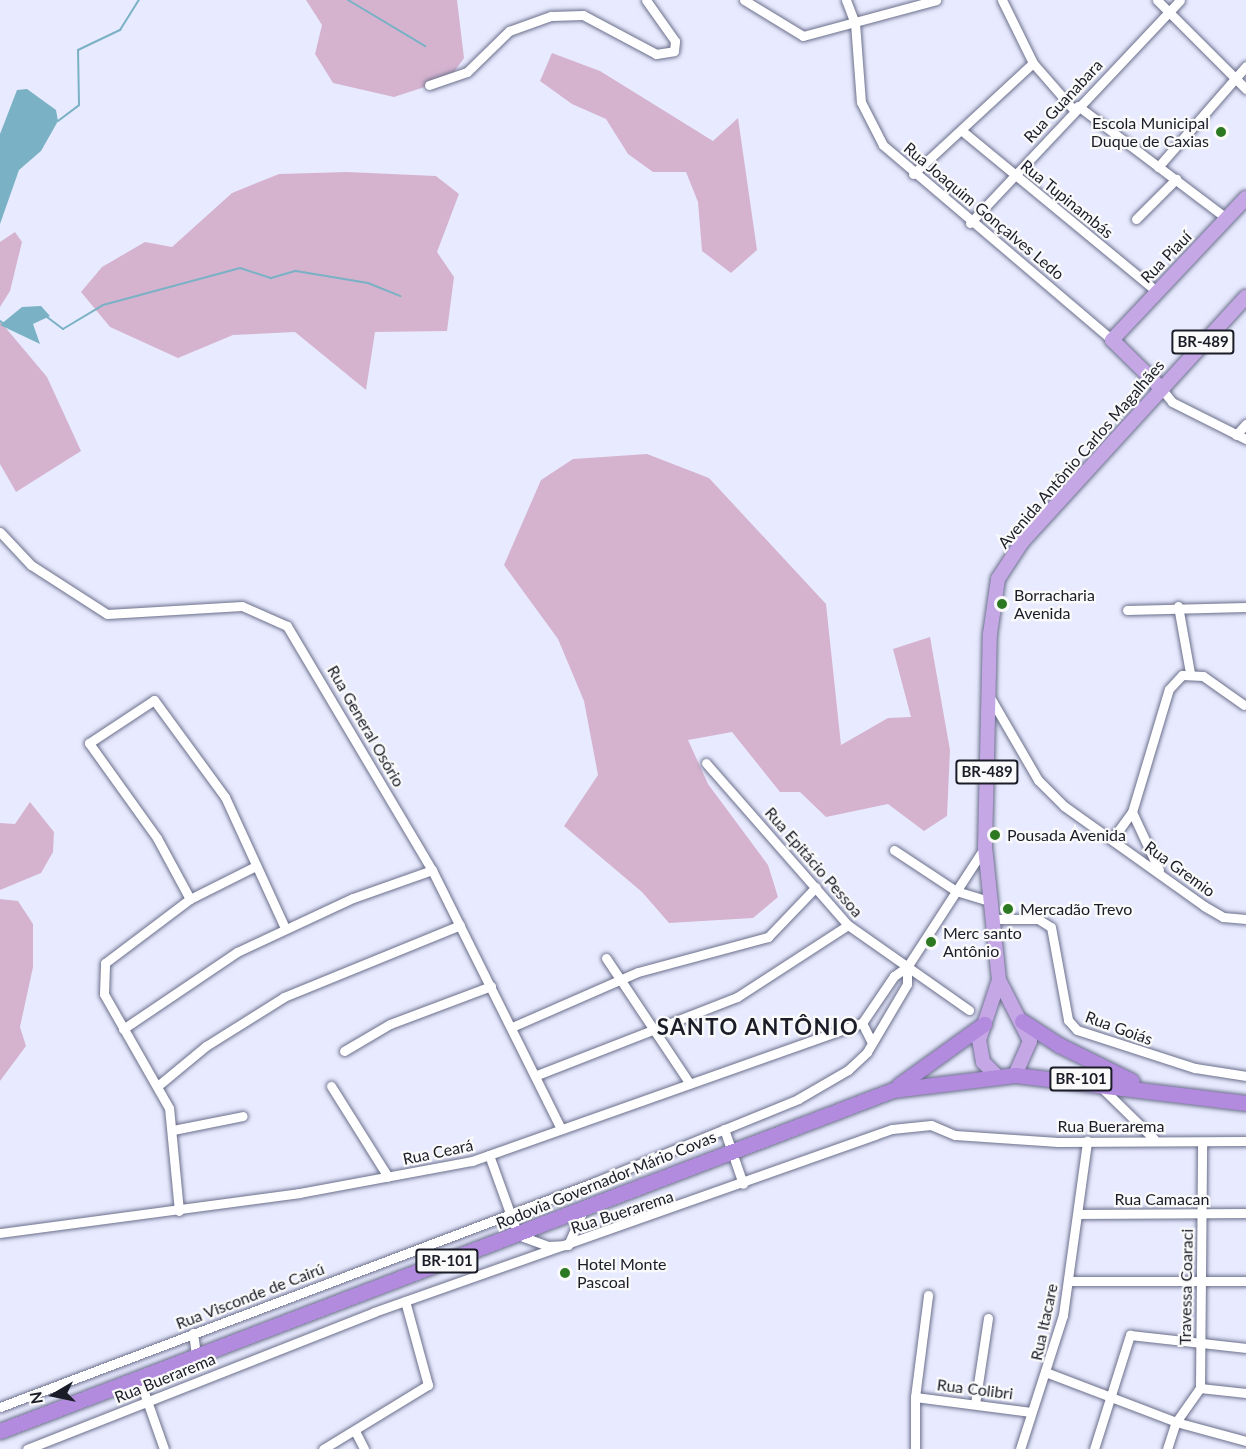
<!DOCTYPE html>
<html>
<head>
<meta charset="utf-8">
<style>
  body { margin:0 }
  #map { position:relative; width:1246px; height:1449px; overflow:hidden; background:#e8ebff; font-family:Lato,sans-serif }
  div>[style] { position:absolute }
  .green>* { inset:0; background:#d5b3cf }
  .water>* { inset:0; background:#7ab1c5 }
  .stream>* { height:2px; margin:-1px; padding:0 1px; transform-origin:1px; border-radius:1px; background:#7ab1c5 }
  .roads { filter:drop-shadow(0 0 2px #6b6f8b) drop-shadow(0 0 2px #6b6f8b) }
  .minor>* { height:9px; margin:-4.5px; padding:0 4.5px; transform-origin:4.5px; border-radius:4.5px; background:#fff }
  .primary>* { height:14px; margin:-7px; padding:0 7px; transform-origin:7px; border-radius:7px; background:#c5a7e6 }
  .trunk>* { height:15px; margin:-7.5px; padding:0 7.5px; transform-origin:7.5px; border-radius:7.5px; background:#b28ade }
  .dots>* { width:16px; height:16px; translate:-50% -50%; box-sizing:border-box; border:3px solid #fafafa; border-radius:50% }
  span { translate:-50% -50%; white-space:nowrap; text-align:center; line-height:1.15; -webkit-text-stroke:4.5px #fafafa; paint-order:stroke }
  .shield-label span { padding:2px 4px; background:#fafafa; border:2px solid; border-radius:4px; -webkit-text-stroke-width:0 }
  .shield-label { font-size:15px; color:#1a1c27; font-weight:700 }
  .street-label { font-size:16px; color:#1a1c27 }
  .poi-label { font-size:16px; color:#1a1c27 }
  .right { translate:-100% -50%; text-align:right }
  .left { translate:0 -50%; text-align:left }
  .district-label { font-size:22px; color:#1a1c27; font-weight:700; letter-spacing:1.5px }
  .north { position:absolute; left:24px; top:1365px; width:60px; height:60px; -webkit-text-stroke:4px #fafafa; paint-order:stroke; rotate:261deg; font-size:16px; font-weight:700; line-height:24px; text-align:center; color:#1a1c27 }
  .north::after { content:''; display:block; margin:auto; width:21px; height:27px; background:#1a1c27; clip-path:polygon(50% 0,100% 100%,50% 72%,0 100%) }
</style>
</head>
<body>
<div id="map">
  <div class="green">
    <i style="clip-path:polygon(306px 0,457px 0,464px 58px,449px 79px,394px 97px,333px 83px,315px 54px,322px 25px)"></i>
    <i style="clip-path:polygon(552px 53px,600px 71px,713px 141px,738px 118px,757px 250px,731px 273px,702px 251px,698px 202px,686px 172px,653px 172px,628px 154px,606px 119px,572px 104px,540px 81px)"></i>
    <i style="clip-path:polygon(347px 172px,436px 176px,459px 194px,437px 252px,454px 277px,447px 331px,375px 332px,366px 390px,295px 332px,233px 335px,178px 358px,110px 327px,81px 292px,102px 267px,145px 242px,172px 247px,232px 193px,279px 174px)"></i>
    <i style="clip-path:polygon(15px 232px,22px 242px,10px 291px,0 307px,0 242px)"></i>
    <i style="clip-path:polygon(0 321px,47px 377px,81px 451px,16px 492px,0 464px)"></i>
    <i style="clip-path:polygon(647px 454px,709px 478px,826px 604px,841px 745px,888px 718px,911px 717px,893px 649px,930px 637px,950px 750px,947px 816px,924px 831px,888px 804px,826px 817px,800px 792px,780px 792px,732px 732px,688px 740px,708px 784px,768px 865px,778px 897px,753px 918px,669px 923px,642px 892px,564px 826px,598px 775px,584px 701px,558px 639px,504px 565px,541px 480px,573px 459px)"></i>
    <i style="clip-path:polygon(30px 802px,54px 832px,53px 852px,41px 873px,0 890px,0 823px,15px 824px)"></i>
    <i style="clip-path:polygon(0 899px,18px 901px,33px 924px,33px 967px,20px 1027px,26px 1046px,0 1081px)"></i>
  </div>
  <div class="water">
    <i style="clip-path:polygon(27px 89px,56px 110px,58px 121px,41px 151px,19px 170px,0 224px,0 134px,17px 90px)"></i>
    <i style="clip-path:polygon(41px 306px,50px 316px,33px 324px,40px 344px,0 325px,22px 307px)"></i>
  </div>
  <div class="stream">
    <i style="left:348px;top:0;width:90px;rotate:30.9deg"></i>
    <i style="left:58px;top:121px;width:26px;rotate:-37deg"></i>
    <i style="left:79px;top:105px;width:55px;rotate:-91deg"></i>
    <i style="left:78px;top:50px;width:47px;rotate:-25.5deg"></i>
    <i style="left:120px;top:30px;width:36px;rotate:-58deg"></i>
    <i style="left:47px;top:317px;width:20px;rotate:37deg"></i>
    <i style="left:63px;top:329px;width:47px;rotate:-31deg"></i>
    <i style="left:103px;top:305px;width:142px;rotate:-15.1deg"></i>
    <i style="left:240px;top:268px;width:33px;rotate:18deg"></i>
    <i style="left:271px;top:278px;width:26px;rotate:-16deg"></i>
    <i style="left:296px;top:271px;width:73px;rotate:9.5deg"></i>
    <i style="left:368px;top:283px;width:35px;rotate:22deg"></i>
    <i style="left:0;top:321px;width:4px;rotate:34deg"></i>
  </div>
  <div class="roads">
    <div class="minor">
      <i style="left:744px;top:0;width:69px;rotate:31.4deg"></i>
      <i style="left:803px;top:36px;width:138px;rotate:-15.1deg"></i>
      <i style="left:846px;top:0;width:25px;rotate:69deg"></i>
      <i style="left:855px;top:23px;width:79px;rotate:85.7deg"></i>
      <i style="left:861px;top:102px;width:48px;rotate:62.9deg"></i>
      <i style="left:883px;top:145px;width:301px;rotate:40.4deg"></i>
      <i style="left:1002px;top:0;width:70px;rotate:63.8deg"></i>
      <i style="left:1033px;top:63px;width:62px;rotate:48.9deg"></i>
      <i style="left:1157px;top:0;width:126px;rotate:45deg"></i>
      <i style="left:429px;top:85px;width:40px;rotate:-18.9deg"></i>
      <i style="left:467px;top:72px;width:59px;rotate:-44.3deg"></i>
      <i style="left:509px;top:31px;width:45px;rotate:-19.7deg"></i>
      <i style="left:551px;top:16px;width:32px;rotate:-2deg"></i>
      <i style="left:583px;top:15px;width:83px;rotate:28.1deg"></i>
      <i style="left:656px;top:54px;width:18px;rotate:-9deg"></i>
      <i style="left:674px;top:51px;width:10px;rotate:-84deg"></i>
      <i style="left:675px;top:41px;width:50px;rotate:-125.3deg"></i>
      <i style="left:1078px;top:106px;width:186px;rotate:37.1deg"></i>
      <i style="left:961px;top:130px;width:253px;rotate:39.5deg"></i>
      <i style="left:1158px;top:167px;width:134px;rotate:-48.9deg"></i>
      <i style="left:913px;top:174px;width:163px;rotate:-42.8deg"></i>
      <i style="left:1136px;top:219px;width:57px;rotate:-45deg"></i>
      <i style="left:970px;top:223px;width:306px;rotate:-46.7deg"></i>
      <i style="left:1160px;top:387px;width:19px;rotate:51deg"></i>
      <i style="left:1172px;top:402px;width:83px;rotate:26.6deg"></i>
      <i style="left:1236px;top:435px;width:15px;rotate:-48deg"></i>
      <i style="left:0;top:532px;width:45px;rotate:46.8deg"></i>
      <i style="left:31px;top:565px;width:90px;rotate:32.8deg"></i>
      <i style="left:107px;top:614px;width:135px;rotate:-3.4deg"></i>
      <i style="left:242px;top:606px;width:49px;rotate:24deg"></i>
      <i style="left:287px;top:626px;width:284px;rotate:59.3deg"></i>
      <i style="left:432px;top:870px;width:289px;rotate:63.5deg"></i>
      <i style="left:1178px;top:606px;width:68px;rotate:79.8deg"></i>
      <i style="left:1127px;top:610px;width:119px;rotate:-1.4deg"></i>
      <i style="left:991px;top:699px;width:94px;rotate:59.9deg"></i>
      <i style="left:1038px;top:780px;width:37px;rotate:45deg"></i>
      <i style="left:1064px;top:806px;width:172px;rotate:35.5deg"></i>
      <i style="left:1204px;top:906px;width:22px;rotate:30deg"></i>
      <i style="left:1223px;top:917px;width:23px;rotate:5deg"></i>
      <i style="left:706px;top:763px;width:215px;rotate:48.8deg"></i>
      <i style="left:848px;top:925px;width:148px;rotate:35.1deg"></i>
      <i style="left:1113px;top:838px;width:32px;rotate:-54deg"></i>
      <i style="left:894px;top:850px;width:74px;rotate:33.5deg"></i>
      <i style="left:956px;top:891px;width:37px;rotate:17deg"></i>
      <i style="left:1159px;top:870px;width:64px;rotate:-115deg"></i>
      <i style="left:1132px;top:812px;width:128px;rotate:-73.3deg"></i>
      <i style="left:1169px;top:689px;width:19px;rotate:-47deg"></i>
      <i style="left:1182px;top:675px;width:21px;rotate:3deg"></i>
      <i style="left:1203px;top:676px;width:50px;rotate:35.3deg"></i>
      <i style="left:190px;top:899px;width:69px;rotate:-118.4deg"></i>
      <i style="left:157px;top:838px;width:117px;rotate:-125.6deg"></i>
      <i style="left:89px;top:743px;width:78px;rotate:-33.5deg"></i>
      <i style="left:154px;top:700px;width:120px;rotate:53.8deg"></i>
      <i style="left:225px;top:797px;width:144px;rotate:65.4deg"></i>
      <i style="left:993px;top:919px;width:45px"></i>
      <i style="left:1038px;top:919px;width:15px;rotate:32deg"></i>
      <i style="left:1051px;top:927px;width:95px;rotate:79.6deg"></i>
      <i style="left:1068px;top:1020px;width:13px;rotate:48deg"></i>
      <i style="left:1077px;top:1030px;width:124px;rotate:17.9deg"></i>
      <i style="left:1195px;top:1068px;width:52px;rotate:8.9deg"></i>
      <i style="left:606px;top:958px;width:151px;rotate:56.3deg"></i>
      <i style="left:862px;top:1023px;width:57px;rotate:-55.8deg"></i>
      <i style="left:894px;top:976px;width:16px;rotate:-35deg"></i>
      <i style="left:907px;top:967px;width:143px;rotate:-57deg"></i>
      <i style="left:862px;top:1023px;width:22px;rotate:63deg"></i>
      <i style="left:512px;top:1027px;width:137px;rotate:-23.6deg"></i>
      <i style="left:638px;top:972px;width:135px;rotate:-15.1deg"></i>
      <i style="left:768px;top:937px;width:69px;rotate:-46.2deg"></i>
      <i style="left:123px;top:1029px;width:138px;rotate:-34deg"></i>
      <i style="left:237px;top:952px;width:128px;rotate:-25deg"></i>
      <i style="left:353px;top:898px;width:84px;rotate:-19.5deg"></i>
      <i style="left:344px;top:1051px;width:53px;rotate:-30.4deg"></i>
      <i style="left:390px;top:1024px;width:108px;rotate:-20.6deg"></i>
      <i style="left:537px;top:1075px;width:215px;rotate:-21.3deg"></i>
      <i style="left:737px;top:997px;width:132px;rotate:-33deg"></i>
      <i style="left:1097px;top:1083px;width:80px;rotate:44.5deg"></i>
      <i style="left:160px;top:1084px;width:60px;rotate:-39.6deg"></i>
      <i style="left:206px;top:1046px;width:92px;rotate:-32.1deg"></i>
      <i style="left:284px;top:997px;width:190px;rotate:-22.2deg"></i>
      <i style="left:331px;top:1086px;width:107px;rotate:57.9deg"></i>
      <i style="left:724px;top:1129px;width:58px;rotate:70.9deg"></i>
      <i style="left:173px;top:1130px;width:71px;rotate:-11.3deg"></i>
      <i style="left:489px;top:1155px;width:85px;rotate:70.1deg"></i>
      <i style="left:518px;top:1235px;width:32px;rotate:20deg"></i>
      <i style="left:548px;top:1246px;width:20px;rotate:-3deg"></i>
      <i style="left:568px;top:1245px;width:40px;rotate:-66.6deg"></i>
      <i style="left:179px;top:1211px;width:103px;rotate:-95.5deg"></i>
      <i style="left:169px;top:1108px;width:131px;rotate:-119.7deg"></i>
      <i style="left:104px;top:994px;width:31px;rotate:-88deg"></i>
      <i style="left:105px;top:963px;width:106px;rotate:-37deg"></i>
      <i style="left:190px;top:899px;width:74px;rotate:-26.6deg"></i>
      <i style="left:1079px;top:1214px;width:167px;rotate:-0.3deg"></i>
      <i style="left:0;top:1233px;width:302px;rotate:-7.6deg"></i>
      <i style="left:299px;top:1193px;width:176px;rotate:-10.5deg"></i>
      <i style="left:472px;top:1161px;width:414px;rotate:-19.5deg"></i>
      <i style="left:1068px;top:1281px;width:178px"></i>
      <i style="left:193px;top:1333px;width:22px;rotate:82deg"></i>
      <i style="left:1048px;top:1373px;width:137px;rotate:20.9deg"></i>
      <i style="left:1176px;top:1422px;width:73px;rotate:15.2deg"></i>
      <i style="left:139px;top:1378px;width:75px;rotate:70.6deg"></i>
      <i style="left:1200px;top:1388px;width:46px;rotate:6.2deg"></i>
      <i style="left:915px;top:1397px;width:117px;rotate:7.4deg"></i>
      <i style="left:975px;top:1404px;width:87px;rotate:-81.4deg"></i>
      <i style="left:0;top:1407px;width:636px;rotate:-20.71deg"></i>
      <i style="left:595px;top:1182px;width:219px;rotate:-22.2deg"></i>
      <i style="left:798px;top:1099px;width:58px;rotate:-30.1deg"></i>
      <i style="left:848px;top:1070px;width:26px;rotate:-43deg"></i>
      <i style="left:867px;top:1052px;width:79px;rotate:-59.5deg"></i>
      <i style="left:907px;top:984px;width:17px;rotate:-90deg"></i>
      <i style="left:355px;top:1431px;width:20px;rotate:63deg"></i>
      <i style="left:27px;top:1449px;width:373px;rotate:-21.5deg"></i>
      <i style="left:374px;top:1312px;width:549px;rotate:-19.46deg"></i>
      <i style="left:892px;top:1129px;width:39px;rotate:-6deg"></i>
      <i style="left:931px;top:1125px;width:26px;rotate:23deg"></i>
      <i style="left:955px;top:1135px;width:103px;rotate:3.9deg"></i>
      <i style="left:1058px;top:1142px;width:188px;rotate:-0.3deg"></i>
      <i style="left:323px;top:1449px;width:123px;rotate:-31.4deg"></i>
      <i style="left:428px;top:1385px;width:87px;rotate:-105.3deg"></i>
      <i style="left:915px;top:1449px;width:52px;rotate:-90deg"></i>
      <i style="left:915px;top:1397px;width:103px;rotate:-82.7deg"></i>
      <i style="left:1020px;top:1449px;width:141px;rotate:-72.2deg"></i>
      <i style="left:1063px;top:1315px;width:176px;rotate:-82.1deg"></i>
      <i style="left:1094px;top:1449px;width:120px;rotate:-72.5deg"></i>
      <i style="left:1130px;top:1335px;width:117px;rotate:6.4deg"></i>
      <i style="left:1167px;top:1449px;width:28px;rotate:-72deg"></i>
      <i style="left:1176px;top:1422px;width:42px;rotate:-54.8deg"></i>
      <i style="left:1200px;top:1388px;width:244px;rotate:-89.5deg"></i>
    </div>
    <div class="primary">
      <i style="left:1160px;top:387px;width:67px;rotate:-135.6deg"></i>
      <i style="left:1112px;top:340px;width:195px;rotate:-46.7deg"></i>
      <i style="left:995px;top:1074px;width:17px;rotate:-135deg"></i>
      <i style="left:983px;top:1062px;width:22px;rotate:-100deg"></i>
      <i style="left:979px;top:1040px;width:63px;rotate:-71.6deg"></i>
      <i style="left:1015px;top:1075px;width:37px;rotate:-66deg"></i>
      <i style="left:1030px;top:1041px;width:68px;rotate:-116.9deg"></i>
      <i style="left:999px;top:980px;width:134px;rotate:-96deg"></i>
      <i style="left:985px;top:847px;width:213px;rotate:-88.7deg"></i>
      <i style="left:990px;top:634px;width:56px;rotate:-81.7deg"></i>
      <i style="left:998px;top:579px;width:44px;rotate:-57deg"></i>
      <i style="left:1022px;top:542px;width:332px;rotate:-47.6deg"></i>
    </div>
    <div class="trunk">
      <i style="left:1022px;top:1021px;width:44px;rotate:33deg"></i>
      <i style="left:1059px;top:1045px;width:81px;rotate:26.3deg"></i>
      <i style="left:899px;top:1085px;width:105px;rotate:-35.7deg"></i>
      <i style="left:0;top:1431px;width:956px;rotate:-20.9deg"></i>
      <i style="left:893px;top:1090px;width:123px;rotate:-7deg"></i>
      <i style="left:1015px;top:1075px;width:233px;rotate:6.9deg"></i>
    </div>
  </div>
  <div class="dots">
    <i style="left:1221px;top:132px;background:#2c7922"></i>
    <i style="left:1002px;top:604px;background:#2c7922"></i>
    <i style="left:995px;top:835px;background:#2c7922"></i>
    <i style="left:1008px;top:909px;background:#2c7922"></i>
    <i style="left:931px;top:942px;background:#2c7922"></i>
    <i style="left:565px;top:1273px;background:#2c7922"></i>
  </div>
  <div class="shield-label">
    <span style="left:1203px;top:342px">BR-489</span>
    <span style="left:987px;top:772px">BR-489</span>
    <span style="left:1081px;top:1079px">BR-101</span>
    <span style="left:447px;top:1261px">BR-101</span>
  </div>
  <div class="street-label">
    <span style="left:1063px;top:101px;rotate:-47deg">Rua Guanabara</span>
    <span style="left:1067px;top:199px;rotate:39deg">Rua Tupinambás</span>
    <span style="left:984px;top:211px;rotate:40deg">Rua Joaquim Gonçalves Ledo</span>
    <span style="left:1166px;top:257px;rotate:-46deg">Rua Piauí</span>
    <span style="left:1081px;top:454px;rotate:-49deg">Avenida Antônio Carlos Magalhães</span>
    <span style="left:366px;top:726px;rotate:60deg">Rua General Osório</span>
    <span style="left:814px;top:862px;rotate:49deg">Rua Epitácio Pessoa</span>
    <span style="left:1180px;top:869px;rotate:36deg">Rua Gremio</span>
    <span style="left:1119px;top:1028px;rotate:20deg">Rua Goiás</span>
    <span style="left:1111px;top:1126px">Rua Buerarema</span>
    <span style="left:438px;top:1152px;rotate:-12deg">Rua Ceará</span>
    <span style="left:606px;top:1180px;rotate:-22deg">Rodovia Governador Mário Covas</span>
    <span style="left:1162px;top:1199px">Rua Camacan</span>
    <span style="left:622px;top:1212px;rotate:-18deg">Rua Buerarema</span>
    <span style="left:1186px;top:1287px;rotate:-89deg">Travessa Coaraci</span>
    <span style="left:250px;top:1296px;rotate:-21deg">Rua Visconde de Cairú</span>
    <span style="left:1044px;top:1322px;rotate:-78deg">Rua Itacare</span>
    <span style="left:165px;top:1378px;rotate:-22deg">Rua Buerarema</span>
    <span style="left:975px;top:1389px;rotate:7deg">Rua Colibri</span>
  </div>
  <div class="poi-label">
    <span class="right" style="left:1209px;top:132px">Escola Municipal<br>Duque de Caxias</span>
    <span class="left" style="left:1014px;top:604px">Borracharia<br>Avenida</span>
    <span class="left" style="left:1007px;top:835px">Pousada Avenida</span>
    <span class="left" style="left:1020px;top:909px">Mercadão Trevo</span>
    <span class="left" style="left:943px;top:942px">Merc santo<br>Antônio</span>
    <span class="left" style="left:577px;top:1273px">Hotel Monte<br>Pascoal</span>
  </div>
  <div class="district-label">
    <span style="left:758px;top:1027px">SANTO ANTÔNIO</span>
  </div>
  <div class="north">N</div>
</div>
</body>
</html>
